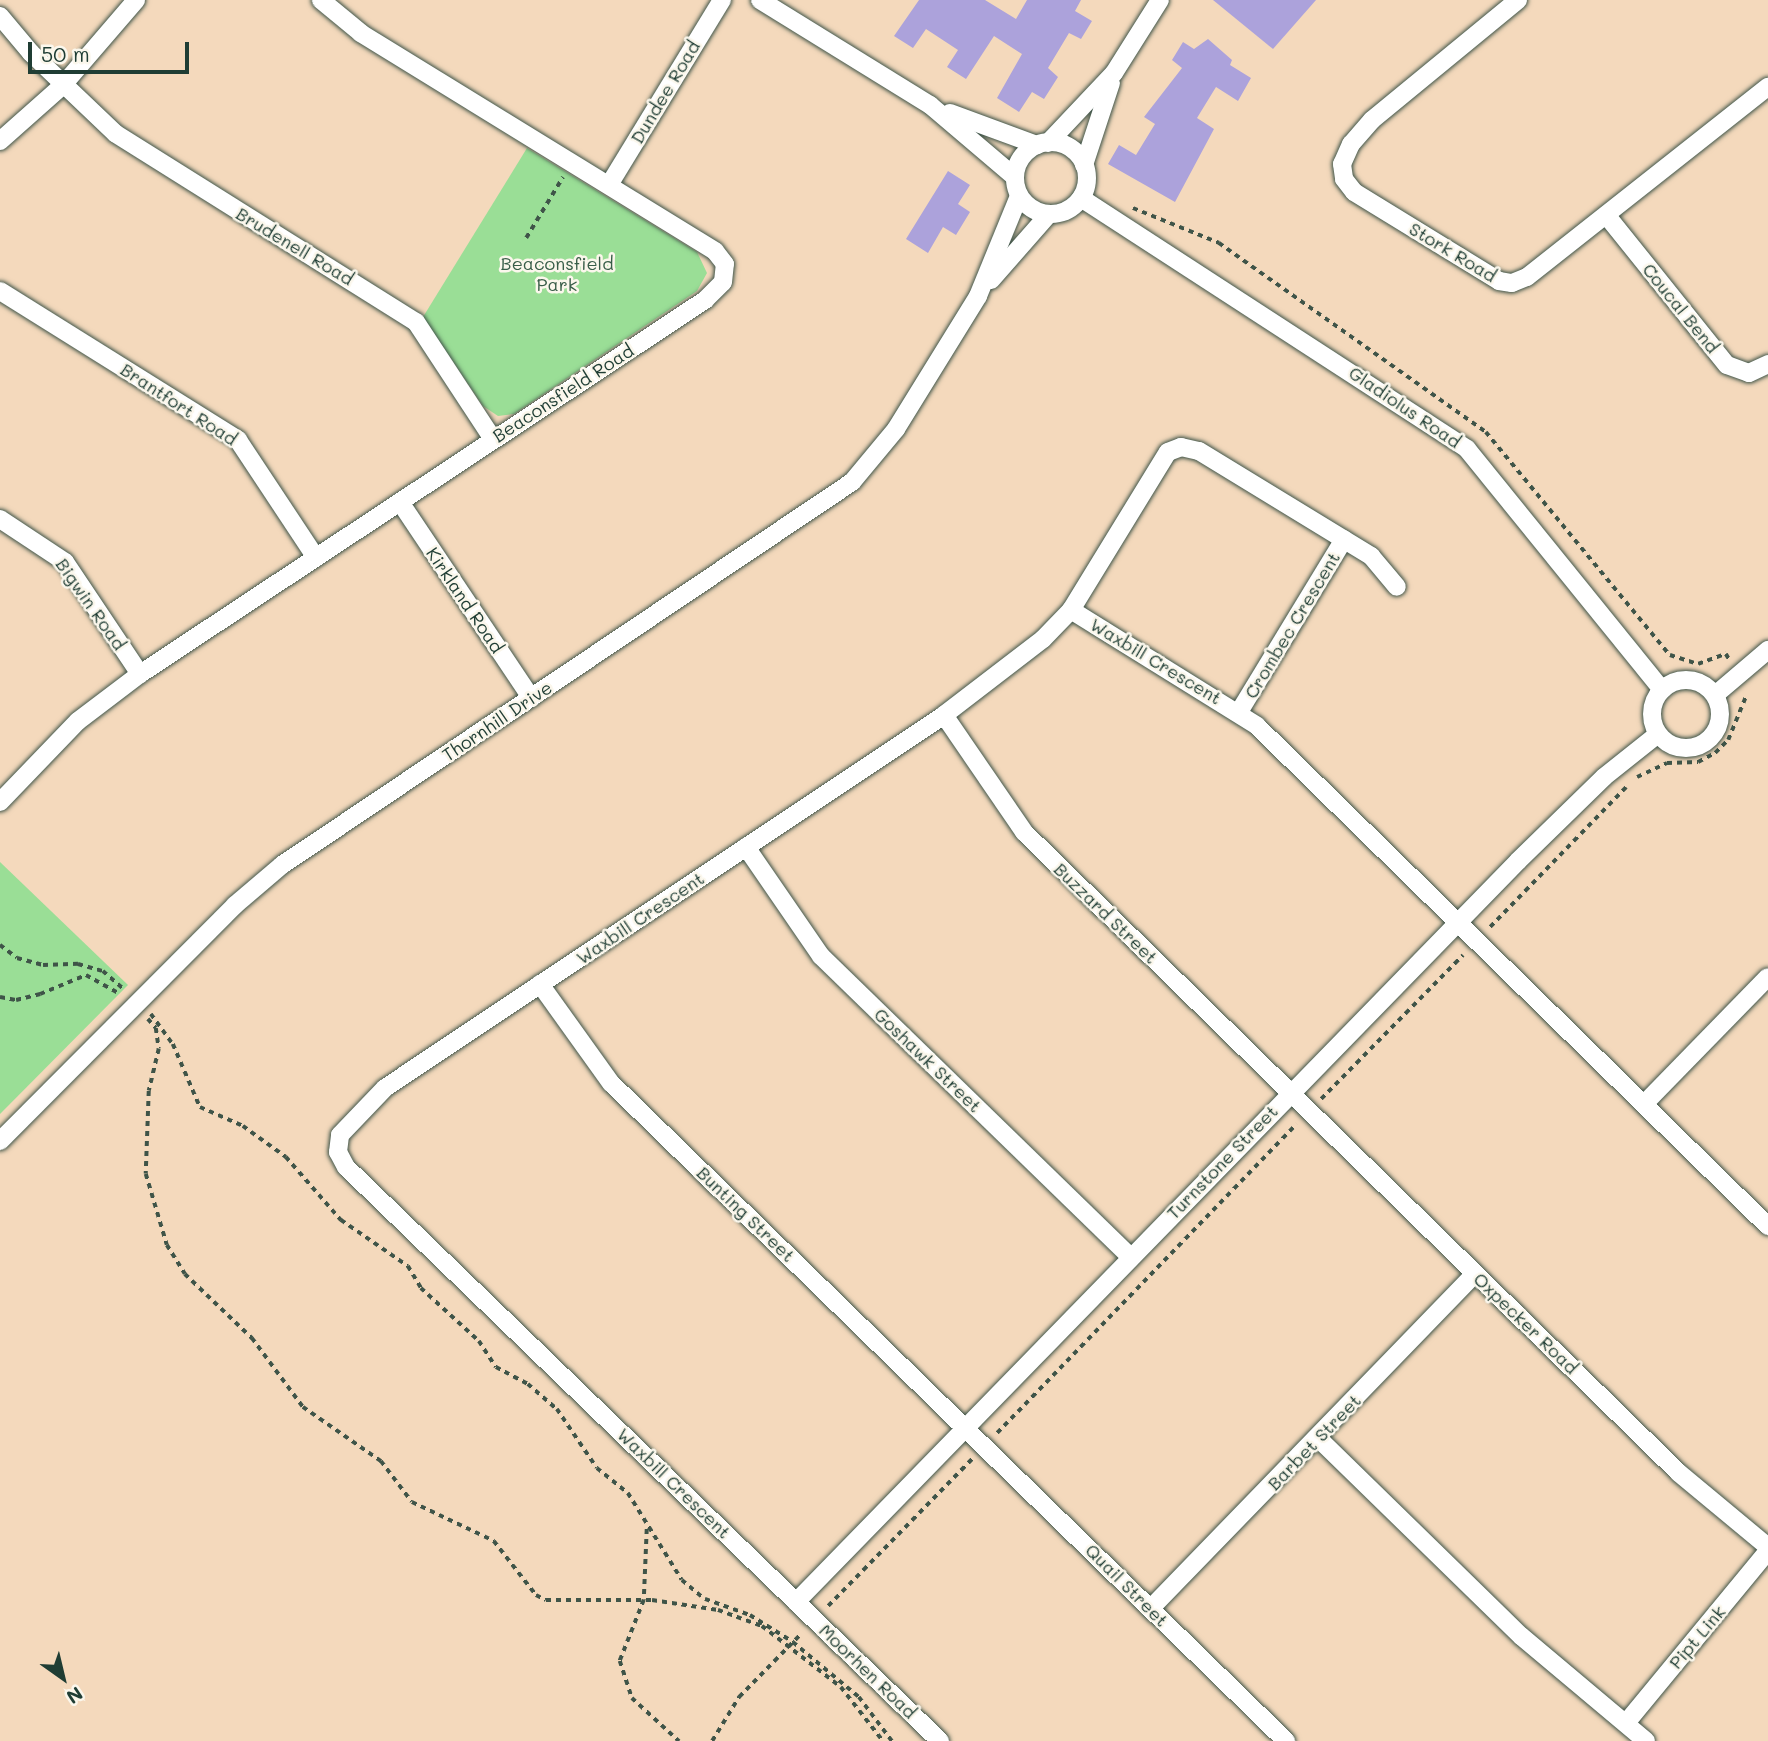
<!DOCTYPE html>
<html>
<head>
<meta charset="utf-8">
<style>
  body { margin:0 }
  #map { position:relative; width:1768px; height:1741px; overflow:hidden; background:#f4d9bc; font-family:Mali,sans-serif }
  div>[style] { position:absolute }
  .green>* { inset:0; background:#9ade96 }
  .building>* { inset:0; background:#aca2db }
  .path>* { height:3.5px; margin-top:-1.75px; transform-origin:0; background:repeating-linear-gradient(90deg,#3f5448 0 5px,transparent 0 10px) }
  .roads { filter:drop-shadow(0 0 2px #3f5448) drop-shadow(0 0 2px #3f5448) }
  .minor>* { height:18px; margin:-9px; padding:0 9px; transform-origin:9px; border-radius:9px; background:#fff }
  .minor>.ring { margin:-9px; padding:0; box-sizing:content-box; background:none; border:18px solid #fff; border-radius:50% }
  span { translate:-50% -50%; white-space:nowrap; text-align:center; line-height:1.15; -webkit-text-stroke:5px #fbf7ec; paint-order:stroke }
  .street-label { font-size:18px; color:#1f3d34 }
  .park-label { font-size:18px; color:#385d48 }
  .north { position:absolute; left:28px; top:1643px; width:70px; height:70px; -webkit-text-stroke:5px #fbf7ec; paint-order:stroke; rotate:146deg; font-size:19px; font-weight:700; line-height:28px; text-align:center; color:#1f3d34 }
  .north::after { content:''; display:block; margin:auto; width:24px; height:32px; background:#1f3d34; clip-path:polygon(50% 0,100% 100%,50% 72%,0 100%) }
  .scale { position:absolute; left:28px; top:42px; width:161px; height:32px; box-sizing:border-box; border:4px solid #1f3d34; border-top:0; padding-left:9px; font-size:21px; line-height:24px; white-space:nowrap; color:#1f3d34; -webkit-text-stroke:5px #fbf7ec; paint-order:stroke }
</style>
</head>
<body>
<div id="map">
  <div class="green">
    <i style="clip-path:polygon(527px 148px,697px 252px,707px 273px,697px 291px,514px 414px,498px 416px,483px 406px,423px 317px)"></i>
    <i style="clip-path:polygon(0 862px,128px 985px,0 1114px)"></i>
  </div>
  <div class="building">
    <i style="clip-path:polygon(919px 0,985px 0,1016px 19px,1027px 0,1081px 0,1075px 11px,1092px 21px,1081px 39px,1069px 33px,1048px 68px,1058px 77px,1044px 99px,1032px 92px,1019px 112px,997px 98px,1022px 54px,994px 36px,966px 79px,947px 67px,958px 50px,926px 29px,913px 48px,894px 36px)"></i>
    <i style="clip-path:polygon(1213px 0,1316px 0,1273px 49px)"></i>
    <i style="clip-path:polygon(1208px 39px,1232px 60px,1230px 65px,1251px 78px,1238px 101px,1216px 87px,1197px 118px,1214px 129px,1175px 202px,1108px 164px,1119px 145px,1136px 155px,1155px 124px,1144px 117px,1182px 68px,1172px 60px,1183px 42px,1194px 49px)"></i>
    <i style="clip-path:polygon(948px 171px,970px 185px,958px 204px,970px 212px,956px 235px,943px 227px,928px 253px,906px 239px)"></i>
  </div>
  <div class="path">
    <i style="left:1133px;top:208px;width:93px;rotate:22.1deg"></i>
    <i style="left:1219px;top:243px;width:327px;rotate:35.3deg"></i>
    <i style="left:1486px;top:432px;width:289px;rotate:50.5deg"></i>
    <i style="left:1670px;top:655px;width:29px;rotate:18deg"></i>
    <i style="left:1698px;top:664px;width:30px;rotate:-20deg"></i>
    <i style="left:1726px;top:654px;width:6px;rotate:59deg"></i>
    <i style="left:526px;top:238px;width:71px;rotate:-58.8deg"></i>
    <i style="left:1637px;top:777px;width:33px;rotate:-25deg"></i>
    <i style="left:1667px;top:763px;width:31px;rotate:-2deg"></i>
    <i style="left:1698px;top:762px;width:19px;rotate:-28deg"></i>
    <i style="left:1715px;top:753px;width:18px;rotate:-45deg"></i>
    <i style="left:1728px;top:740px;width:48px;rotate:-67.8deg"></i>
    <i style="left:1490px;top:927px;width:195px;rotate:-45.8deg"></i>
    <i style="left:0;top:945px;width:21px;rotate:37deg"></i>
    <i style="left:17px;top:958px;width:27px;rotate:15deg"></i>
    <i style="left:43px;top:965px;width:35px;rotate:-2deg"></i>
    <i style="left:78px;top:964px;width:26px;rotate:16deg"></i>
    <i style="left:103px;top:971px;width:29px;rotate:41deg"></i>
    <i style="left:0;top:997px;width:16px;rotate:11deg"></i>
    <i style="left:16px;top:1000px;width:25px;rotate:-14deg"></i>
    <i style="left:40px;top:994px;width:50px;rotate:-22.4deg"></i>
    <i style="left:86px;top:975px;width:38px;rotate:29deg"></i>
    <i style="left:151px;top:1014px;width:37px;rotate:54deg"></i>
    <i style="left:173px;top:1044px;width:69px;rotate:66.8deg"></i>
    <i style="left:200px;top:1107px;width:47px;rotate:23.8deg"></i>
    <i style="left:243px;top:1126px;width:53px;rotate:35.8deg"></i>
    <i style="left:286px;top:1157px;width:84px;rotate:48.9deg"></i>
    <i style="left:341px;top:1220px;width:81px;rotate:34.5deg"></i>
    <i style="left:408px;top:1266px;width:26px;rotate:59deg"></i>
    <i style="left:421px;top:1288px;width:79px;rotate:42.4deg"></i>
    <i style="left:479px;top:1341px;width:31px;rotate:57deg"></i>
    <i style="left:496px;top:1367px;width:36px;rotate:28deg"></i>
    <i style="left:528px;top:1384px;width:38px;rotate:41deg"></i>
    <i style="left:557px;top:1409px;width:71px;rotate:55.9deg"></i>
    <i style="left:597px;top:1468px;width:40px;rotate:39deg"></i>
    <i style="left:628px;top:1493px;width:102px;rotate:58.2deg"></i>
    <i style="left:682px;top:1580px;width:30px;rotate:40deg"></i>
    <i style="left:705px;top:1599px;width:48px;rotate:19.6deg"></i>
    <i style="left:750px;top:1615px;width:51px;rotate:32.1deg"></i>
    <i style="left:793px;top:1642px;width:86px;rotate:39.8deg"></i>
    <i style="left:859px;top:1697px;width:55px;rotate:53.1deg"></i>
    <i style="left:148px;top:1019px;width:12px;rotate:48deg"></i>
    <i style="left:156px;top:1028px;width:21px;rotate:82deg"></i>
    <i style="left:159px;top:1049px;width:43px;rotate:103.4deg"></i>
    <i style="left:149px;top:1091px;width:83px;rotate:92.1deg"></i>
    <i style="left:146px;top:1174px;width:74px;rotate:73.5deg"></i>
    <i style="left:167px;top:1245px;width:34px;rotate:58deg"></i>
    <i style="left:185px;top:1274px;width:93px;rotate:43.7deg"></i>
    <i style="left:252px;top:1338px;width:86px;rotate:53.5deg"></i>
    <i style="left:303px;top:1407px;width:95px;rotate:34.7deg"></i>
    <i style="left:381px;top:1461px;width:51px;rotate:52.9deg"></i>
    <i style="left:412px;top:1502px;width:91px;rotate:25.4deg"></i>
    <i style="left:494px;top:1541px;width:68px;rotate:52.1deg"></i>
    <i style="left:536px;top:1595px;width:11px;rotate:27deg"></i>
    <i style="left:546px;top:1600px;width:106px"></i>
    <i style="left:652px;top:1600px;width:67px;rotate:8.6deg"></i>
    <i style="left:718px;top:1610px;width:47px;rotate:20deg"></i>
    <i style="left:762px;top:1626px;width:100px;rotate:37.7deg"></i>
    <i style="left:841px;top:1687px;width:68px;rotate:52.1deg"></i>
    <i style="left:1321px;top:1099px;width:202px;rotate:-45.4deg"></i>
    <i style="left:997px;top:1433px;width:430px;rotate:-45.9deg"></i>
    <i style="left:647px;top:1529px;width:71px;rotate:92.4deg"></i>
    <i style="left:644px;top:1600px;width:66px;rotate:111.5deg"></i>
    <i style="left:620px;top:1661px;width:39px;rotate:72deg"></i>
    <i style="left:632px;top:1698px;width:64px;rotate:42.5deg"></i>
    <i style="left:828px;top:1606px;width:206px;rotate:-45.6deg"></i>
    <i style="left:712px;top:1741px;width:52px;rotate:-58.5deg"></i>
    <i style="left:739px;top:1697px;width:88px;rotate:-45.5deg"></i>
  </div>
  <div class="roads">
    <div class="minor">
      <i style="left:760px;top:0;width:200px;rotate:31.7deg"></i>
      <i style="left:930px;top:105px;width:111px;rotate:40.3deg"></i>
      <i style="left:1518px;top:0;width:189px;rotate:140.6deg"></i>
      <i style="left:1372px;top:120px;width:32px;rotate:131deg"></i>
      <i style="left:1351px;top:144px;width:22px;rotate:114deg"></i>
      <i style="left:1342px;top:164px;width:15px;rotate:82deg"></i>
      <i style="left:1344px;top:179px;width:16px;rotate:52deg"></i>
      <i style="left:1354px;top:192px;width:170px;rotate:31.5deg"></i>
      <i style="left:1499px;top:281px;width:13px;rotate:9deg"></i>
      <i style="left:1512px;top:283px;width:16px;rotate:-22deg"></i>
      <i style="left:1527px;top:277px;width:307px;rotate:-38.3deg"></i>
      <i style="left:0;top:16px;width:48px;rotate:50deg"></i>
      <i style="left:31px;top:53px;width:117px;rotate:43.6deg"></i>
      <i style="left:116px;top:134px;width:354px;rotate:32.1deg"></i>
      <i style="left:416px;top:322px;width:140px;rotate:56.7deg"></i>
      <i style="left:950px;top:113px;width:93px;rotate:20.2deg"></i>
      <i style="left:0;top:141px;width:84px;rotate:-41.6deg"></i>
      <i style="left:63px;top:85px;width:112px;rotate:-49.3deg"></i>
      <i class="ring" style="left:1015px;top:142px;width:54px;height:54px"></i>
      <i style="left:1048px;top:143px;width:96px;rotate:-46.7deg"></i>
      <i style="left:1114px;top:73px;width:86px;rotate:-57.8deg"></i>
      <i style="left:1084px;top:165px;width:86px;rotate:-71.8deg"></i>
      <i style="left:609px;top:185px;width:217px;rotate:-58.6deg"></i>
      <i style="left:1081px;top:198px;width:460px;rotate:33deg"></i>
      <i style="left:1467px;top:449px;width:310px;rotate:51deg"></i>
      <i style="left:1607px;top:216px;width:191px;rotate:51.2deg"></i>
      <i style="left:1727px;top:365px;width:23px;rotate:20deg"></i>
      <i style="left:1749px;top:373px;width:21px;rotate:-25deg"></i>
      <i style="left:991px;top:280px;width:88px;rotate:-48.7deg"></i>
      <i style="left:0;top:291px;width:281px;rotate:32deg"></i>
      <i style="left:238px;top:440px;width:141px;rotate:56.5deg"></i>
      <i style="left:400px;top:502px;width:236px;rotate:56.2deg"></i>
      <i style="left:0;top:519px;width:78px;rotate:33.5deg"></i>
      <i style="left:65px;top:562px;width:135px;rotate:56.2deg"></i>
      <i style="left:1071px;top:610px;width:219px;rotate:31.9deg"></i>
      <i style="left:1257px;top:726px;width:715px;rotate:44.38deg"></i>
      <i class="ring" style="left:1652px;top:680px;width:50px;height:50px"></i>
      <i style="left:1715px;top:695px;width:70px;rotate:-40.3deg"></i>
      <i style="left:1239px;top:712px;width:202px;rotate:-58.7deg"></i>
      <i style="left:944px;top:715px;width:142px;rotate:55.6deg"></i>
      <i style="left:1024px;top:832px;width:916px;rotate:44.38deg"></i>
      <i style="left:1679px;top:1473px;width:116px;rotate:39.7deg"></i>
      <i style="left:0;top:802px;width:112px;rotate:-46.1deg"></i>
      <i style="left:78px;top:721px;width:78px;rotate:-37.2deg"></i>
      <i style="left:140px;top:674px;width:678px;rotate:-33.5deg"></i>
      <i style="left:705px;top:300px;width:25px;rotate:-45deg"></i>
      <i style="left:723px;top:282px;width:18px;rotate:-84deg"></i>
      <i style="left:725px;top:264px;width:16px;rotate:-128deg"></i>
      <i style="left:715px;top:251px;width:416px;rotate:-148.4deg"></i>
      <i style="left:361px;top:33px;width:52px;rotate:-140.5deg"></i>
      <i style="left:746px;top:847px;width:132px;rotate:55.5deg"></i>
      <i style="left:821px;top:956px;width:431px;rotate:44.2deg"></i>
      <i style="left:540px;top:984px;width:122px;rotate:54.4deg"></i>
      <i style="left:611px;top:1083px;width:943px;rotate:44.27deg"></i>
      <i style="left:1644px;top:1104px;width:177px;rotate:-45.7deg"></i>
      <i style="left:0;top:1141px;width:333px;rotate:-45.1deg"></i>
      <i style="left:235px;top:905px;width:62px;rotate:-40.4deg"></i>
      <i style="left:282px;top:865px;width:687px;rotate:-33.9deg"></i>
      <i style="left:852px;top:482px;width:69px;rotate:-50.3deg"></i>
      <i style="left:896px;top:429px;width:156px;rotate:-58.3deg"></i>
      <i style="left:978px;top:296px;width:108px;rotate:-67.7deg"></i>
      <i style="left:1318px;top:1438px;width:284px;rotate:44.3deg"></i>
      <i style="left:1521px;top:1636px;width:163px;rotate:40deg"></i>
      <i style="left:796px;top:1602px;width:1035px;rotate:-45.74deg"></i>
      <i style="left:1518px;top:861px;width:120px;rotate:-44.3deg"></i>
      <i style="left:1604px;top:777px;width:69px;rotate:-38.5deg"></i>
      <i style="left:1151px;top:1608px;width:465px;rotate:-45.9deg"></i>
      <i style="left:1626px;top:1723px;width:223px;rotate:-50.5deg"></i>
      <i style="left:940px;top:1741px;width:826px;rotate:-135.98deg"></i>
      <i style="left:346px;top:1167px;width:17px;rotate:-118deg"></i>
      <i style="left:338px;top:1152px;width:17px;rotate:-83deg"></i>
      <i style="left:340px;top:1135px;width:65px;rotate:-46.2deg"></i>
      <i style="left:385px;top:1088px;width:672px;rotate:-33.71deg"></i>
      <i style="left:944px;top:715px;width:125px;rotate:-37.5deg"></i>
      <i style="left:1043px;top:639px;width:40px;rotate:-46deg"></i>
      <i style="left:1071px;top:610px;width:185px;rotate:-58.5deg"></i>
      <i style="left:1168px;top:452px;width:14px;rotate:-21deg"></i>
      <i style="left:1181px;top:447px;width:18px;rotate:13deg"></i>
      <i style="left:1199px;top:451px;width:202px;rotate:31.4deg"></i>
      <i style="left:1371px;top:556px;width:40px;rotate:50deg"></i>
    </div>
  </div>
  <div class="street-label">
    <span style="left:665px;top:92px;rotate:-59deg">Dundee Road</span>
    <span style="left:295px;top:246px;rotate:31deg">Brudenell Road</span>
    <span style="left:1453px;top:252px;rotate:31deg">Stork Road</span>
    <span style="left:1681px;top:308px;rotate:51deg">Coucal Bend</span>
    <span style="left:563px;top:393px;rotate:-33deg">Beaconsfield Road</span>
    <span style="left:179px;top:404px;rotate:33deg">Brantfort Road</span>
    <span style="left:1405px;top:407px;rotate:34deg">Gladiolus Road</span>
    <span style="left:465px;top:600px;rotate:56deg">Kirkland Road</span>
    <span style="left:91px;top:604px;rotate:55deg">Bigwin Road</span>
    <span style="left:1292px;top:625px;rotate:-59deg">Crombec Crescent</span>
    <span style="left:1156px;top:661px;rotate:31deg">Waxbill Crescent</span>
    <span style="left:497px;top:721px;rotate:-34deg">Thornhill Drive</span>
    <span style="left:1106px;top:913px;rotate:44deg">Buzzard Street</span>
    <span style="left:640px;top:918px;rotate:-34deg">Waxbill Crescent</span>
    <span style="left:928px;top:1060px;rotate:44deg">Goshawk Street</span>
    <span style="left:1222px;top:1162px;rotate:-46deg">Turnstone Street</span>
    <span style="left:746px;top:1214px;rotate:44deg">Bunting Street</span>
    <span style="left:1526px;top:1323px;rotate:44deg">Oxpecker Road</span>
    <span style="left:1314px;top:1442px;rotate:-46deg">Barbet Street</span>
    <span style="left:674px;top:1483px;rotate:44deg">Waxbill Crescent</span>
    <span style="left:1127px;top:1585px;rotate:45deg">Quail Street</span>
    <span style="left:1697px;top:1637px;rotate:-50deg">Pipt Link</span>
    <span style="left:868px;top:1671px;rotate:44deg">Moorhen Road</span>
  </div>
  <div class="park-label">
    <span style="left:557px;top:274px">Beaconsfield<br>Park</span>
  </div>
  <div class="north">N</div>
  <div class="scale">50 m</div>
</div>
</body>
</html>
